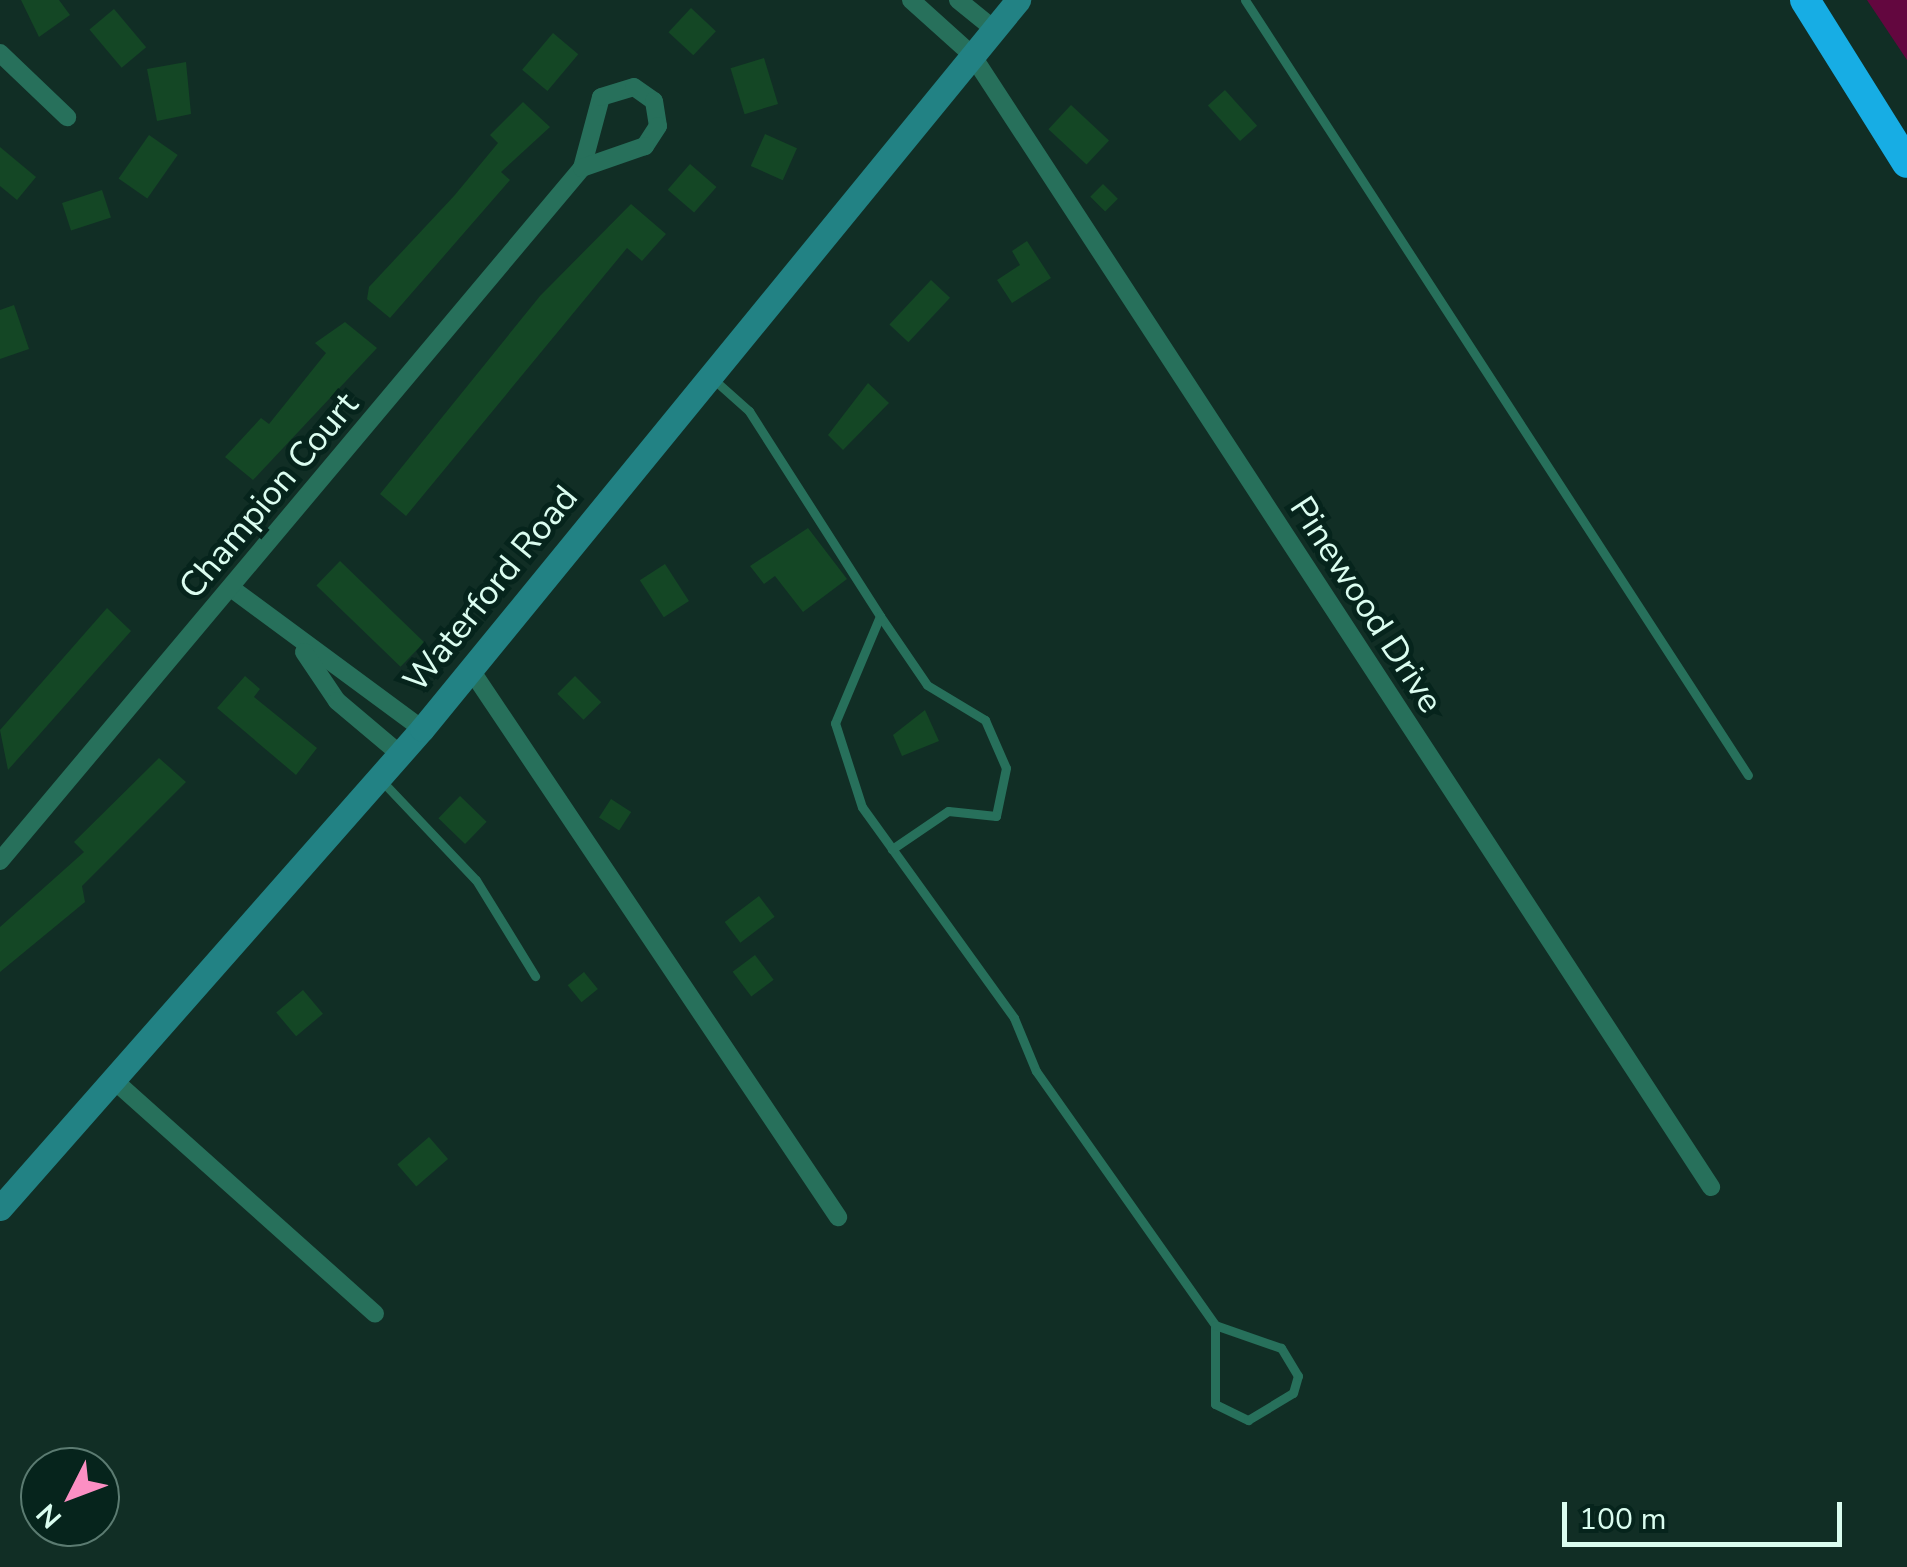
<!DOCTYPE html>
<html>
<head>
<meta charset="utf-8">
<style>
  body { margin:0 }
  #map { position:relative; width:1907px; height:1567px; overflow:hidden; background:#112e25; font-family:"Nunito Sans",sans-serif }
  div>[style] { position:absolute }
  .green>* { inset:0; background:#63073f }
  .building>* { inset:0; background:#144725; transform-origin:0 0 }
  .lane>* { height:9px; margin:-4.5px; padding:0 4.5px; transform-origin:4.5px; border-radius:4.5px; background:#27705b }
  .street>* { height:18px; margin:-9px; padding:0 9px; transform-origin:9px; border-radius:9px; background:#27705b }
  .secondary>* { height:25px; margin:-12.5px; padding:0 12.5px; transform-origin:12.5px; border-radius:12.5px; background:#228284 }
  .highway>* { height:30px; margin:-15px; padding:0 15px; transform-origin:15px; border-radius:15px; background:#17ade4 }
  span { translate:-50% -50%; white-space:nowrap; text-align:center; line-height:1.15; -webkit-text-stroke:10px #06241c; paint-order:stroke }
  .street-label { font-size:35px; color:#dbfdf0 }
  .north { position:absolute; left:20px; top:1447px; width:100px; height:100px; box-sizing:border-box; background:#06241c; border:2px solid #5b7b71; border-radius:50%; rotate:228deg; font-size:28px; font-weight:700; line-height:40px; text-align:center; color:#dbfdf0 }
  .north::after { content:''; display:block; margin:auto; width:35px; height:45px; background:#fc8fc3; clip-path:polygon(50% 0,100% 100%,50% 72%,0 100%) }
  .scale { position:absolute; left:1562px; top:1502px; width:280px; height:45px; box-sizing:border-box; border:5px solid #dbfdf0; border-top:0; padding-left:12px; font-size:30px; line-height:35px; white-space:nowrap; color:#dbfdf0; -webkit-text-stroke:8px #06241c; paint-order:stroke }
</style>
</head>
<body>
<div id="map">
  <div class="green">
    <i style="clip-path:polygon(1867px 0,1907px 0,1907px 60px)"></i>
  </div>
  <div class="building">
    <i style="clip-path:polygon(21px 0,59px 0,70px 15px,39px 37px)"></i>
    <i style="left:691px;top:8px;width:34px;height:33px;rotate:43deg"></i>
    <i style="left:114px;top:9px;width:50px;height:32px;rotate:50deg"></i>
    <i style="left:553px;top:33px;width:33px;height:48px;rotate:40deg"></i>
    <i style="left:764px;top:58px;width:48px;height:35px;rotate:73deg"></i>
    <i style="clip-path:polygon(186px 62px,191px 114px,157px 121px,147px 69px)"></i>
    <i style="left:1225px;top:90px;width:48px;height:23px;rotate:48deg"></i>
    <i style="clip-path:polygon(523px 102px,550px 127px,501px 172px,510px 180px,390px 318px,367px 299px,369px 287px,454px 196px,498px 143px,490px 135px)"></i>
    <i style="left:1071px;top:105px;width:52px;height:33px;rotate:43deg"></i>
    <i style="left:765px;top:134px;width:35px;height:35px;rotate:24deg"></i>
    <i style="left:149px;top:135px;width:35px;height:53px;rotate:35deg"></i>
    <i style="clip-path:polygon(0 147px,36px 177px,17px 200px,0 186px)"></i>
    <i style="left:690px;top:164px;width:35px;height:34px;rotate:41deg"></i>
    <i style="left:1103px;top:184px;width:21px;height:18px;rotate:45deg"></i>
    <i style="left:102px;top:190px;width:29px;height:42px;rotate:72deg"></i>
    <i style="clip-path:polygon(631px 204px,666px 234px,642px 261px,627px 248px,406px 516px,380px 494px,540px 296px)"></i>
    <i style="clip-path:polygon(1027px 241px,1051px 278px,1012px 303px,997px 280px,1020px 265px,1012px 251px)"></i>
    <i style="left:931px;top:280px;width:26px;height:61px;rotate:43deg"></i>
    <i style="clip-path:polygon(14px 305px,29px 349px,0 359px,0 310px)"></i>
    <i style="clip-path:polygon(345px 322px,377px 348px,253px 480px,225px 457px,261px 418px,269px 424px,326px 353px,315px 343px)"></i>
    <i style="clip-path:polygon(868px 383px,889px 403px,843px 450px,828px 435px)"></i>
    <i style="clip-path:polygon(808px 528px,847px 579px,803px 612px,775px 576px,764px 584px,750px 566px)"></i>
    <i style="left:340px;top:561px;width:117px;height:34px;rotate:44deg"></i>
    <i style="left:665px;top:564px;width:44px;height:30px;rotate:57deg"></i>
    <i style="clip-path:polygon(107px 608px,131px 631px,8px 770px,0 730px)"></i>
    <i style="clip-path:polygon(245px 676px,260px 689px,254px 697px,317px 748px,296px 775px,217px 708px)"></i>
    <i style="left:575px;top:676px;width:37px;height:25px;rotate:45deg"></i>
    <i style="clip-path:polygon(925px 710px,939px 741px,902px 756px,893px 735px)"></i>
    <i style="clip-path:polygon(159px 758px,186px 782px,82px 886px,85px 902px,0 972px,0 927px,84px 852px,74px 842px)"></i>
    <i style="left:460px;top:796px;width:37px;height:31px;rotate:44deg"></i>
    <i style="left:611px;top:799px;width:24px;height:22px;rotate:33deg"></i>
    <i style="left:759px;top:896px;width:26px;height:43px;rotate:53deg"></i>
    <i style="left:755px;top:955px;width:31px;height:28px;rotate:53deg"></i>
    <i style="left:584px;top:972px;width:22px;height:21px;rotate:51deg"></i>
    <i style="left:303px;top:990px;width:31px;height:35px;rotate:50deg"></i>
    <i style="left:429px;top:1137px;width:29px;height:42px;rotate:49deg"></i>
  </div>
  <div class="lane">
    <i style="left:1245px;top:0;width:924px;rotate:57.02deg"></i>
    <i style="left:712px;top:378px;width:50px;rotate:41.7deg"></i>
    <i style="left:749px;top:411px;width:243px;rotate:57.4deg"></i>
    <i style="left:880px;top:616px;width:116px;rotate:112.8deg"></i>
    <i style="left:835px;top:723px;width:88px;rotate:72.2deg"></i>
    <i style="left:862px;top:807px;width:260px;rotate:54.2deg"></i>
    <i style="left:1014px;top:1018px;width:57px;rotate:67.5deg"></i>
    <i style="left:1036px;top:1071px;width:311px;rotate:54.8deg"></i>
    <i style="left:1215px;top:1325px;width:79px;rotate:90deg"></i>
    <i style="left:1215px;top:1404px;width:37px;rotate:26deg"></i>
    <i style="left:1248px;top:1420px;width:52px;rotate:-31deg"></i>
    <i style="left:1293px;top:1393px;width:18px;rotate:-74deg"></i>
    <i style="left:1298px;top:1376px;width:33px;rotate:-121deg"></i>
    <i style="left:1281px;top:1348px;width:70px;rotate:-160.8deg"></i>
    <i style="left:880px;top:616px;width:83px;rotate:55.7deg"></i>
    <i style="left:927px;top:685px;width:68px;rotate:31.1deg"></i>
    <i style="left:985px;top:720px;width:52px;rotate:66.4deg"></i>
    <i style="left:1006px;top:768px;width:49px;rotate:101.8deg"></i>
    <i style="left:996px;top:816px;width:48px;rotate:-174.1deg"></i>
    <i style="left:948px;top:811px;width:68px;rotate:145.8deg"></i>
    <i style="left:380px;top:779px;width:139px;rotate:46.5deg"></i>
    <i style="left:476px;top:880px;width:113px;rotate:58.4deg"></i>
  </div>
  <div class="street">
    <i style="left:911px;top:0;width:82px;rotate:42deg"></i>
    <i style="left:972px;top:55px;width:1352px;rotate:56.86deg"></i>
    <i style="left:958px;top:0;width:46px;rotate:38.9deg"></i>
    <i style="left:0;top:53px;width:93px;rotate:43.7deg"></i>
    <i style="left:235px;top:591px;width:232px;rotate:36.4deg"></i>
    <i style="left:304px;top:652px;width:59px;rotate:56deg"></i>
    <i style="left:337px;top:701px;width:82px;rotate:40.1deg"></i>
    <i style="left:471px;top:670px;width:659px;rotate:56.14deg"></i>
    <i style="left:0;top:861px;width:905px;rotate:-49.98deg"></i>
    <i style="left:582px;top:168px;width:73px;rotate:-75deg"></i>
    <i style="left:601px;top:97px;width:34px;rotate:-17deg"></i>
    <i style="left:634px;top:87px;width:24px;rotate:35deg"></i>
    <i style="left:654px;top:101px;width:25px;rotate:81deg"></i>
    <i style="left:658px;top:126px;width:24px;rotate:123deg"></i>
    <i style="left:645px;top:146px;width:67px;rotate:160.8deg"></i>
    <i style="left:117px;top:1083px;width:346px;rotate:41.8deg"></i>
  </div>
  <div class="secondary">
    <i style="left:0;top:1208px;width:638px;rotate:-48.62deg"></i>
    <i style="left:422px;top:729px;width:942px;rotate:-50.73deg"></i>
  </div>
  <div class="highway">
    <i style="left:1805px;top:0;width:192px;rotate:58deg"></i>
  </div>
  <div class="street-label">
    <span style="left:269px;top:496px;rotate:-50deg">Champion Court</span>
    <span style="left:491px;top:589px;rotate:-51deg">Waterford Road</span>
    <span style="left:1366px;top:605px;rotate:57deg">Pinewood Drive</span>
  </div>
  <div class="north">N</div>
  <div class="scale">100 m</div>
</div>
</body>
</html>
